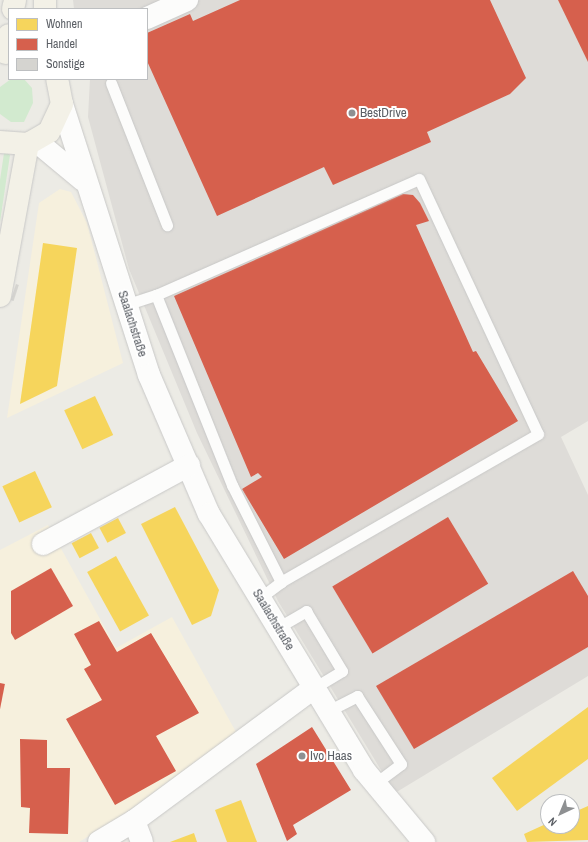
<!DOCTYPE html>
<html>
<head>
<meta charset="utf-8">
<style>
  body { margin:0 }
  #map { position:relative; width:588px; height:842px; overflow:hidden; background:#ecebe5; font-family:"Archivo Narrow",sans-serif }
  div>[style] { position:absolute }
  .commercial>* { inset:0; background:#f6f0dd }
  .industrial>* { inset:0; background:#dedcd8 }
  .green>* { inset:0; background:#d2eacf }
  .homes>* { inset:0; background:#f6d55c; transform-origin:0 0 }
  .shops>* { inset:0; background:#d6604d; transform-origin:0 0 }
  .building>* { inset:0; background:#d5d4d0; transform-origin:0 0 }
  .roads { filter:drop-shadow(0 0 1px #c8c8c7) drop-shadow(0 0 1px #c8c8c7) }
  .lane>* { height:11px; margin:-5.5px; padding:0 5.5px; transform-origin:5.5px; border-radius:5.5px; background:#fcfcfb }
  .street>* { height:22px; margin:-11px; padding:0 11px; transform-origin:11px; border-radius:11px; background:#fcfcfb }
  .primary>* { height:22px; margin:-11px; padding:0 11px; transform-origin:11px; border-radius:11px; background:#f3f1e7 }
  .dots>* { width:11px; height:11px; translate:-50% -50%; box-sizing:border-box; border:2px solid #fff; border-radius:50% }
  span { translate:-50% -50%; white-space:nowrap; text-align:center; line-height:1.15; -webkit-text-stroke:4px #fff; paint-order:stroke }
  .poi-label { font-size:13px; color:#5b5f65 }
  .left { translate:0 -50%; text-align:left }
  .street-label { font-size:13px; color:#5b5f65 }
  .legend { position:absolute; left:8px; top:8px; width:140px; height:72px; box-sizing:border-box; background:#fff; border:1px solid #bdbfc1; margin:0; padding:5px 7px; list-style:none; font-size:12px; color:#5b5f65 }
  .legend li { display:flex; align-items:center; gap:8px; height:20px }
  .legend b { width:20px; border:1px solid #bdbfc1 }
  .north { position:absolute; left:540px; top:794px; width:40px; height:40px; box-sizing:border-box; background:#fff; border:1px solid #bdbfc1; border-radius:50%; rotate:224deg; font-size:11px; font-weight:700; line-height:16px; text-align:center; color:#5b5f65 }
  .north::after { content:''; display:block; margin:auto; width:14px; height:18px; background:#8e9092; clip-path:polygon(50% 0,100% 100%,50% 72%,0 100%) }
</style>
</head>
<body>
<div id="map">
  <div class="commercial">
    <i style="clip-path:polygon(60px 189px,71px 192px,87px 223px,123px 363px,7px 418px,39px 203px)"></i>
    <i style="clip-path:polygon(48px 525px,116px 648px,172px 617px,236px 732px,119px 818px,79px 842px,0 842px,0 550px)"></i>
  </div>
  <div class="industrial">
    <i style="clip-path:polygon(73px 0,588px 0,588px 421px,561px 437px,588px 495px,588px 676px,395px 793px,278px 601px,197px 433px,129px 269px,88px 117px,90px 79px,147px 79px,147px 9px,74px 9px)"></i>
  </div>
  <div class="green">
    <i style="clip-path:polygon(11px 79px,24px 79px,32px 88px,33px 103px,24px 122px,11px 122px,0 114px,0 87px)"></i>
    <i style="clip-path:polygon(7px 152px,10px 155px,0 222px,0 180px,4px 153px)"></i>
  </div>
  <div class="homes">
    <i style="clip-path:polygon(43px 243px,77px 248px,57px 386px,20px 404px)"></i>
    <i style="left:95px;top:396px;width:43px;height:34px;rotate:65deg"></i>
    <i style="left:35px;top:471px;width:40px;height:36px;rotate:65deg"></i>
    <i style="clip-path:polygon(175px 507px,219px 590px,211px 616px,192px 625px,141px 524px)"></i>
    <i style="left:118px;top:518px;width:17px;height:21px;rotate:62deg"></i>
    <i style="left:91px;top:533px;width:17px;height:22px;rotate:62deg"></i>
    <i style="left:116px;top:556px;width:68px;height:33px;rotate:61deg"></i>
    <i style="clip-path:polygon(588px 707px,588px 759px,517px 811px,492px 778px)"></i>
    <i style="clip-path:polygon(241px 800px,257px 842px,227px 842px,215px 810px)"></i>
    <i style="clip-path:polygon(588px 806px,588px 840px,527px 842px,524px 834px,548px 823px,572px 826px,572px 813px)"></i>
    <i style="clip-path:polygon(194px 833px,197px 842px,170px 842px)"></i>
  </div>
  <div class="shops">
    <i style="clip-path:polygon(240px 0,490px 0,526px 78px,510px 94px,427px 132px,431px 142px,333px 185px,324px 167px,217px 216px,147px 61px,147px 33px,190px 14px,193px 21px)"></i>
    <i style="clip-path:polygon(558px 0,588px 0,588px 62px)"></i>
    <i style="clip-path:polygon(403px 194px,413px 195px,420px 203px,429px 221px,416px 225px,473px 352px,476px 351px,518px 421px,284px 559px,242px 489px,262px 477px,258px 473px,251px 477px,174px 296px)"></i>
    <i style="left:448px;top:517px;width:78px;height:135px;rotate:59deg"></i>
    <i style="clip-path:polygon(51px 568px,73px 606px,15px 640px,11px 633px,11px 591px)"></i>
    <i style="clip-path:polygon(573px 571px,588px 596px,588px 647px,414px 749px,376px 686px)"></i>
    <i style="clip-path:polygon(99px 621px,117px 652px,151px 633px,199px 713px,156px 736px,176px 771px,115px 805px,66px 719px,102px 700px,84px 669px,91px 665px,74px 634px)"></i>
    <i style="left:0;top:683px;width:5px;height:26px;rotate:11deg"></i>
    <i style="clip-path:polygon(312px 727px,351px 790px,293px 825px,297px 834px,287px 841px,256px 764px)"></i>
    <i style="clip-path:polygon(20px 739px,47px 740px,47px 768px,70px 768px,68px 834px,29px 833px,30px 808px,21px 807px)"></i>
  </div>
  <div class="building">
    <i style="left:16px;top:284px;width:3px;height:17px;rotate:18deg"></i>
  </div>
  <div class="roads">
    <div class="lane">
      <i style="left:111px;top:83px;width:153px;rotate:68.5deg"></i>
      <i style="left:156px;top:295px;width:287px;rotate:-23.8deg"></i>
      <i style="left:419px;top:179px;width:281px;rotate:65deg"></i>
      <i style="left:538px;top:434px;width:297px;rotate:150.1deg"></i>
      <i style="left:125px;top:305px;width:33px;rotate:-18deg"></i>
      <i style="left:156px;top:295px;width:205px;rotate:68.2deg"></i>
      <i style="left:232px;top:485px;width:109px;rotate:63.2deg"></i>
      <i style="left:281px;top:582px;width:26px;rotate:143deg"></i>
      <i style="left:277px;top:628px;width:34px;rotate:-30deg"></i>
      <i style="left:306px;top:611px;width:70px;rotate:59deg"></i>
      <i style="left:342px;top:671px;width:33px;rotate:149deg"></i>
      <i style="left:328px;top:711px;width:33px;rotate:-27deg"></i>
      <i style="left:357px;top:696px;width:81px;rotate:57.1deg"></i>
      <i style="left:401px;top:764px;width:34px;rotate:143deg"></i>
    </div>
    <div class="street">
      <i style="left:147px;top:18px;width:44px;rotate:-24.2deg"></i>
      <i style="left:62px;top:104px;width:285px;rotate:72.2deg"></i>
      <i style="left:149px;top:375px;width:151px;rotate:66.7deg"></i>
      <i style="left:209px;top:514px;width:299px;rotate:58.8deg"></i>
      <i style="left:364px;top:770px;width:94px;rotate:50.2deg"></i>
      <i style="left:36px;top:141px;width:61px;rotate:39.7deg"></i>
      <i style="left:43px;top:544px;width:166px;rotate:-28.4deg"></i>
      <i style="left:134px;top:821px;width:22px;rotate:69deg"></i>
      <i style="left:99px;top:842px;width:41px;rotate:-31deg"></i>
      <i style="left:134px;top:821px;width:224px;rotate:-36.5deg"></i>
    </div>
    <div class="primary">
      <i style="left:13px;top:9px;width:9px;rotate:-77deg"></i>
      <i style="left:45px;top:9px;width:9px;rotate:-90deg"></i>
      <i style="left:6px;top:53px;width:18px;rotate:-81deg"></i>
      <i style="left:0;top:142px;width:28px;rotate:4deg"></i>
      <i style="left:28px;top:144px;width:24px;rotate:-30deg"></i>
      <i style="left:49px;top:132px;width:31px;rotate:-65deg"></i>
      <i style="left:62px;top:104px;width:25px;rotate:-101deg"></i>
      <i style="left:0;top:296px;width:155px;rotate:-79.6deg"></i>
    </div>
  </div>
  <div class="dots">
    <i style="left:352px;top:113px;background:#8e9092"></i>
    <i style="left:302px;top:756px;background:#8e9092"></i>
  </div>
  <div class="poi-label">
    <span class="left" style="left:360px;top:113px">BestDrive</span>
    <span class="left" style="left:310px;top:756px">Ivo Haas</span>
  </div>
  <div class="street-label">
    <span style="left:132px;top:324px;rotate:72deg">Saalachstraße</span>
    <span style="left:273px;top:620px;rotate:59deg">Saalachstraße</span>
  </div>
  <ul class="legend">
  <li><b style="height:11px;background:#f6d55c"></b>Wohnen</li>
  <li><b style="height:11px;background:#d6604d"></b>Handel</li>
  <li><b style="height:11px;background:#d5d4d0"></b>Sonstige</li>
  </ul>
  <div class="north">N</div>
</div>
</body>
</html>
